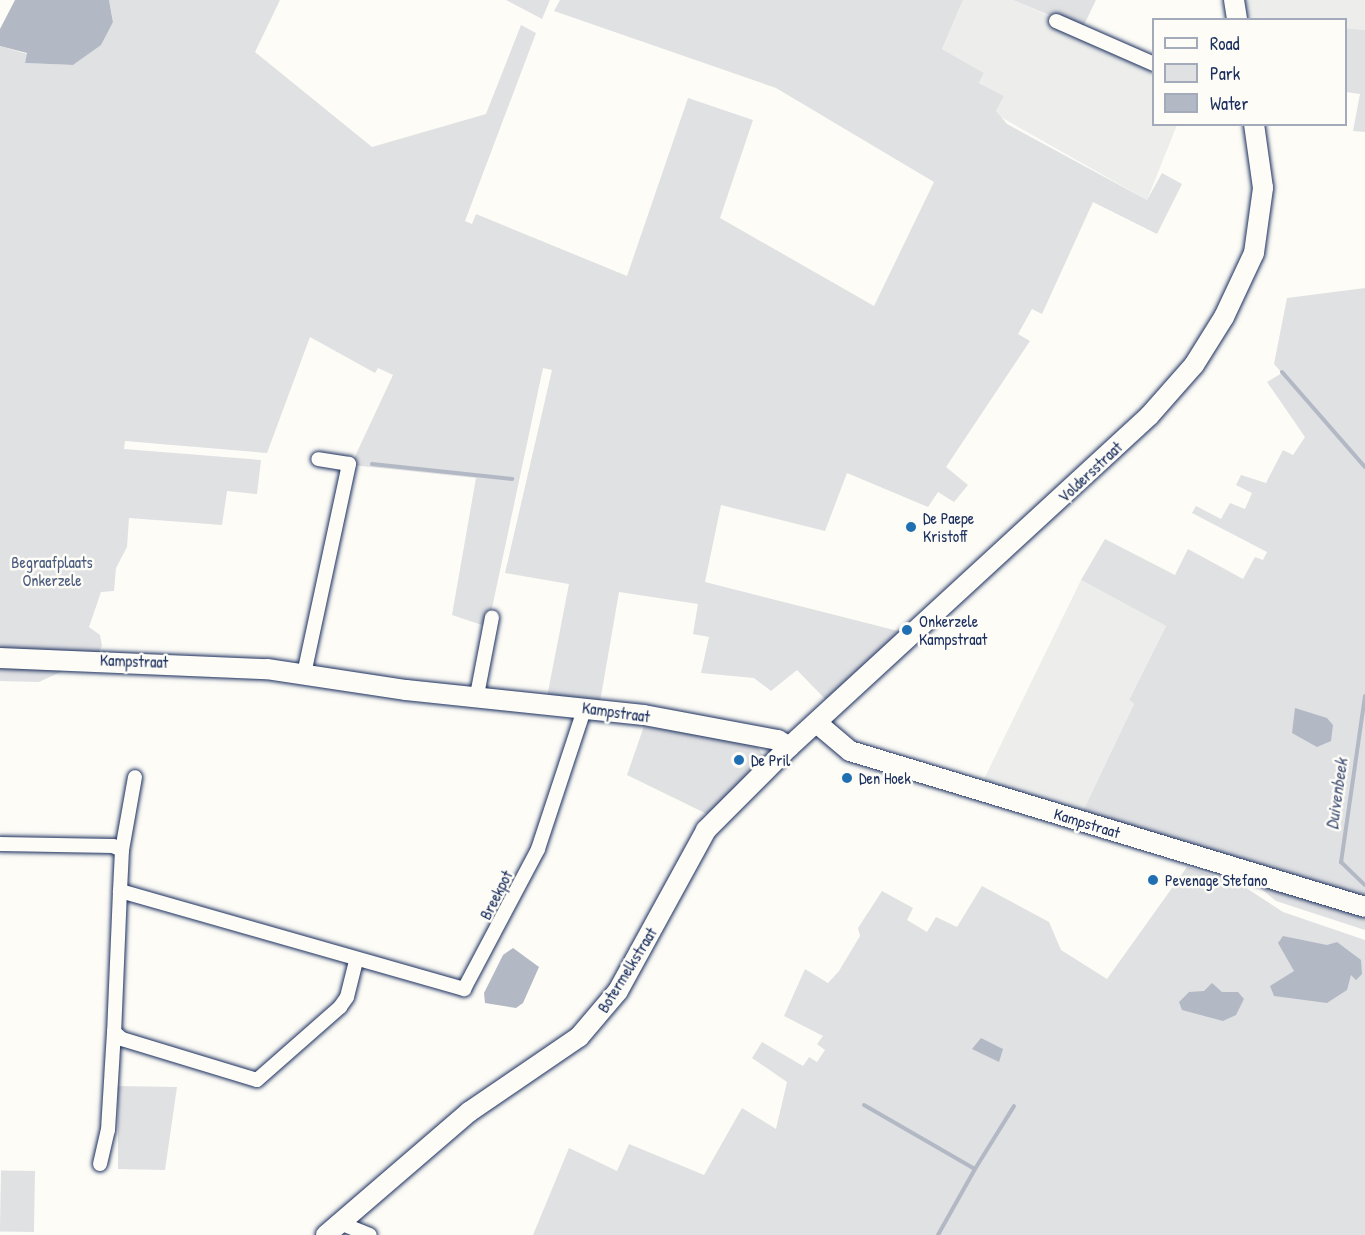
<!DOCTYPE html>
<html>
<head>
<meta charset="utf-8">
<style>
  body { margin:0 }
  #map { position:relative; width:1365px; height:1235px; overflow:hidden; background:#fdfcf7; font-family:"Patrick Hand",sans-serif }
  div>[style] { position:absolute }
  .built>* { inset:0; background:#edeeec }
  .green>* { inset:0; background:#e0e1e3; transform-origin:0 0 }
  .water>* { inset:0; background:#b3b8c5 }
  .stream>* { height:4px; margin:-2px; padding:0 2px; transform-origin:2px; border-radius:2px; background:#b3b8c5 }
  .roads { filter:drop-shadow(0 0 2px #1b2f5e) drop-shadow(0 0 2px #1b2f5e) }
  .street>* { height:14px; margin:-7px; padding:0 7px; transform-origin:7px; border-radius:7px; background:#fdfcf7 }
  .secondary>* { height:20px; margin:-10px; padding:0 10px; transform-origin:10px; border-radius:10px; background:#fdfcf7 }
  .dots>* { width:16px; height:16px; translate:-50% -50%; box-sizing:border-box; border:3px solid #fdfcf7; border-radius:50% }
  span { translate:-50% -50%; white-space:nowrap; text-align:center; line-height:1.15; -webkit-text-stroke:5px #fdfcf7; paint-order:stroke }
  .street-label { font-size:16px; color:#1b2f5e }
  .poi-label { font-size:16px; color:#1b2f5e }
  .left { translate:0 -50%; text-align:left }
  .park-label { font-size:16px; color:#4c5c7f }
  .water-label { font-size:18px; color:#49587d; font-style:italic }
  .legend { position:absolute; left:1152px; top:18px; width:195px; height:108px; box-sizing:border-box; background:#fdfcf7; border:2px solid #a3aaba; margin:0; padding:8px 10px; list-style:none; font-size:18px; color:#1b2f5e }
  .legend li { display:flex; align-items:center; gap:12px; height:30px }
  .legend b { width:30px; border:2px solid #a3aaba }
</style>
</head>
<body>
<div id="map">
  <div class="built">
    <i style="clip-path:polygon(963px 0,1013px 0,1153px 62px,1154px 124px,1177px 125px,1147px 200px,999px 116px,996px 111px,1004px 96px,979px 83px,984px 73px,942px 49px)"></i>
    <i style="clip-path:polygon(1245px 0,1365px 0,1365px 30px,1346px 28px,1346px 20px,1248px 19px)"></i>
    <i style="clip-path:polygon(1081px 580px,1166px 626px,1129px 700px,1134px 704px,1083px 811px,983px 781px)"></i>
  </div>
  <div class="green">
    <i style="clip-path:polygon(109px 0,280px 0,255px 52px,372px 147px,486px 114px,521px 25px,536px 33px,465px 221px,472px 224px,476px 214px,627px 276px,688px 98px,753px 120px,720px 218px,874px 306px,934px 182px,776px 88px,554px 11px,560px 0,963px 0,942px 49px,984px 73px,979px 83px,1004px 96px,996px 111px,1007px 124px,1147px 200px,1162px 173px,1182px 184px,1157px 234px,1093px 202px,1042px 314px,1032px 309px,1018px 334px,1030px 341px,946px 467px,968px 485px,954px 502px,938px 492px,928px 507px,847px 473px,825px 531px,721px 505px,705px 582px,906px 633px,828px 702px,797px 670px,771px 691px,754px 678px,701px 673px,709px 637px,693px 634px,698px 604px,619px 592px,600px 702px,547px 697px,569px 584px,505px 573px,552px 370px,543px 368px,488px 627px,452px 615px,476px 478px,351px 465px,393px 375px,378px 368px,375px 373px,310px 337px,267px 453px,125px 441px,124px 449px,261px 460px,257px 494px,227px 491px,222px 525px,129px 518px,127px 547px,116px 568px,114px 591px,101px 592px,89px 627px,100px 635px,102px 646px,97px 655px,39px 682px,0 681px,0 46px,27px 54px,25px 63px,73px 65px,101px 44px,113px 21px)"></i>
    <i style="clip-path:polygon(506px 0,550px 0,542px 19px)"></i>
    <i style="clip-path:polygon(1013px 0,1096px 0,1082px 29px)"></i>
    <i style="clip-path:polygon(1346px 28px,1365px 30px,1365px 132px,1353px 131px,1360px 94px,1346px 92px)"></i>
    <i style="clip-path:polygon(1365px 288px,1365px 906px,1083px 811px,1134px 704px,1129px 700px,1166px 626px,1081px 580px,1105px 539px,1175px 575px,1188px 549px,1243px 579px,1255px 557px,1263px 560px,1267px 552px,1192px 513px,1196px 506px,1221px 519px,1230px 503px,1245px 509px,1252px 493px,1236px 485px,1241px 475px,1266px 483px,1283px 450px,1293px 455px,1305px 437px,1267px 382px,1282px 373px,1274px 364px,1287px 298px)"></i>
    <i style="clip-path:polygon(644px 726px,756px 745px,765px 758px,707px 814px,627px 775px)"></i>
    <i style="clip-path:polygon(1187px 867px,1240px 884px,1283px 912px,1365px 940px,1365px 1235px,533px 1235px,569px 1148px,617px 1171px,629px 1144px,704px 1175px,742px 1108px,776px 1129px,787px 1082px,752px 1058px,762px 1042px,803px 1066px,809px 1057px,817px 1062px,825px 1050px,817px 1044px,823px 1036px,784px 1016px,805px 969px,828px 983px,839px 971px,860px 936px,858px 928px,882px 891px,913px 908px,907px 920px,927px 932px,936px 917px,957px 927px,982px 886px,1049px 922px,1061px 950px,1107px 979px)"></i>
    <i style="clip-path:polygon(1248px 878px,1365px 915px,1365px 930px,1276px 901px)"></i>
    <i style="clip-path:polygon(118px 1086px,177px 1087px,165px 1170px,118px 1169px)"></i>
    <i style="left:35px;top:1171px;width:61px;height:34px;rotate:91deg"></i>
  </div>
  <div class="water">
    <i style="clip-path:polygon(15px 0,109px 0,113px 22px,101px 45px,73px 65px,25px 63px,27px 53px,0 46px,0 29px)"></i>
    <i style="clip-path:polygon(1295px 708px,1327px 718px,1333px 725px,1331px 741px,1317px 747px,1292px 733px)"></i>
    <i style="clip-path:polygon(1283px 936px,1327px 945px,1337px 942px,1361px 960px,1362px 974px,1356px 980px,1351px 975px,1347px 990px,1327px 1003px,1274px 996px,1270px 986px,1294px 971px,1278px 943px)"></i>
    <i style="clip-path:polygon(513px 948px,539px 967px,523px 1003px,516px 1008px,485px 1003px,484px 993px,503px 955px)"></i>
    <i style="clip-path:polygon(1212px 983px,1222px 992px,1238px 992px,1244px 999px,1236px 1015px,1223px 1021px,1182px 1010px,1179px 1002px,1189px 992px,1204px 991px)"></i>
    <i style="clip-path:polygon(981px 1038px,1003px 1049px,999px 1062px,972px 1049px)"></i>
  </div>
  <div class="stream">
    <i style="left:1282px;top:372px;width:126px;rotate:48.9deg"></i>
    <i style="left:372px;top:464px;width:141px;rotate:6.1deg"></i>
    <i style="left:1365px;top:696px;width:168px;rotate:98.2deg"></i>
    <i style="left:1341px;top:862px;width:33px;rotate:44deg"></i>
    <i style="left:864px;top:1105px;width:128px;rotate:30deg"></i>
    <i style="left:975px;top:1169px;width:76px;rotate:119.3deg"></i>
    <i style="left:975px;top:1169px;width:74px;rotate:-58.2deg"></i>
  </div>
  <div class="roads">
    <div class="street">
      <i style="left:1056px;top:21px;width:107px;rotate:23.7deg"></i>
      <i style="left:304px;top:674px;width:215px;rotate:-77.9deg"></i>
      <i style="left:349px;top:464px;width:31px;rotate:-171deg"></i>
      <i style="left:477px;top:695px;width:79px;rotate:-79.1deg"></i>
      <i style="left:0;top:844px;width:113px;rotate:1deg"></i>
      <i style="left:113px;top:846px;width:10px;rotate:24deg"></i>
      <i style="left:122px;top:850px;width:41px;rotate:92.8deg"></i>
      <i style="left:120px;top:891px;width:358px;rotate:15.9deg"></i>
      <i style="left:464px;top:989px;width:158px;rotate:-62.1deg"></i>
      <i style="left:538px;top:849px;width:150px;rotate:-71.7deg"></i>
      <i style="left:122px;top:850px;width:74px;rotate:-79.9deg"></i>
      <i style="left:120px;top:891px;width:141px;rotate:92.4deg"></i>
      <i style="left:114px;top:1032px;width:11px;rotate:41deg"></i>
      <i style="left:122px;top:1039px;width:141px;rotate:16.9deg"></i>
      <i style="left:257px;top:1080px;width:111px;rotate:-41.3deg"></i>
      <i style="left:340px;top:1007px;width:12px;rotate:-55deg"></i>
      <i style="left:347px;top:997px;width:38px;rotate:-76deg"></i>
      <i style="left:100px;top:1164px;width:35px;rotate:-77deg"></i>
      <i style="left:108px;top:1130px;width:98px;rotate:-86.5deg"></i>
      <i style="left:340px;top:1223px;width:32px;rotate:22deg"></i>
    </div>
    <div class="secondary">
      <i style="left:1234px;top:0;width:20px;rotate:81deg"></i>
      <i style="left:0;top:658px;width:267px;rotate:2.4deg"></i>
      <i style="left:267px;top:669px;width:141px;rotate:8.6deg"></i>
      <i style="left:406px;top:690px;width:239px;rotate:6deg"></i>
      <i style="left:644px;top:715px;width:136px;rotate:10.6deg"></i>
      <i style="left:778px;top:740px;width:13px;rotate:32deg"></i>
      <i style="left:818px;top:724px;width:42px;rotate:40.2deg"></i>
      <i style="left:850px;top:751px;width:538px;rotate:16.85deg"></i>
      <i style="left:326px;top:1235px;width:189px;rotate:-40.7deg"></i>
      <i style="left:469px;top:1112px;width:133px;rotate:-34.3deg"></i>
      <i style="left:579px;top:1037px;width:60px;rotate:-49.7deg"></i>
      <i style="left:618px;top:991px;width:183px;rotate:-61.3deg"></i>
      <i style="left:706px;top:830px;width:117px;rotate:-45deg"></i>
      <i style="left:789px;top:747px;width:489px;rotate:-42.6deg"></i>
      <i style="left:1149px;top:416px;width:68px;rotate:-48.6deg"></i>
      <i style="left:1194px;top:365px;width:57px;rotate:-58deg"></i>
      <i style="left:1224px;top:317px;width:71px;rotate:-64.9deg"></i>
      <i style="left:1254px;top:253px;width:66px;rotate:-82.1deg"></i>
      <i style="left:1263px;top:188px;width:65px;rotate:-98deg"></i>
    </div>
  </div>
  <div class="dots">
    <i style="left:911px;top:527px;background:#1f6fb2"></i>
    <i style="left:907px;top:630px;background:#1f6fb2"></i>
    <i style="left:739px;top:760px;background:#1f6fb2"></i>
    <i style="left:847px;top:778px;background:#1f6fb2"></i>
    <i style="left:1153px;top:880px;background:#1f6fb2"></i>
  </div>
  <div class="street-label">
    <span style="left:1090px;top:472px;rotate:-43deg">Voldersstraat</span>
    <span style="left:134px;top:661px;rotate:2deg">Kampstraat</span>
    <span style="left:616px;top:712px;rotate:8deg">Kampstraat</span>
    <span style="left:1087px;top:823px;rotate:17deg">Kampstraat</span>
    <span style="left:496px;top:895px;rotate:-63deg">Breekpot</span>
    <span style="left:627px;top:970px;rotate:-58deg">Botermelkstraat</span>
  </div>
  <div class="poi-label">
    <span class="left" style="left:923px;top:527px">De Paepe<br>Kristoff</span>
    <span class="left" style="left:919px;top:630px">Onkerzele<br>Kampstraat</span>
    <span class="left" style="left:751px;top:760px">De Pril</span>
    <span class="left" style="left:859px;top:778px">Den Hoek</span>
    <span class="left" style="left:1165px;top:880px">Pevenage Stefano</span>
  </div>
  <div class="park-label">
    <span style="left:52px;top:571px">Begraafplaats<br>Onkerzele</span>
  </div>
  <div class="water-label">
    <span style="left:1337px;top:794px;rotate:-82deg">Duivenbeek</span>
  </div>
  <ul class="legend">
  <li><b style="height:8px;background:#fdfcf7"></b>Road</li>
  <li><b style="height:16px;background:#e0e1e3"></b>Park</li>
  <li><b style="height:16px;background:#b3b8c5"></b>Water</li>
  </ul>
</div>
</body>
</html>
